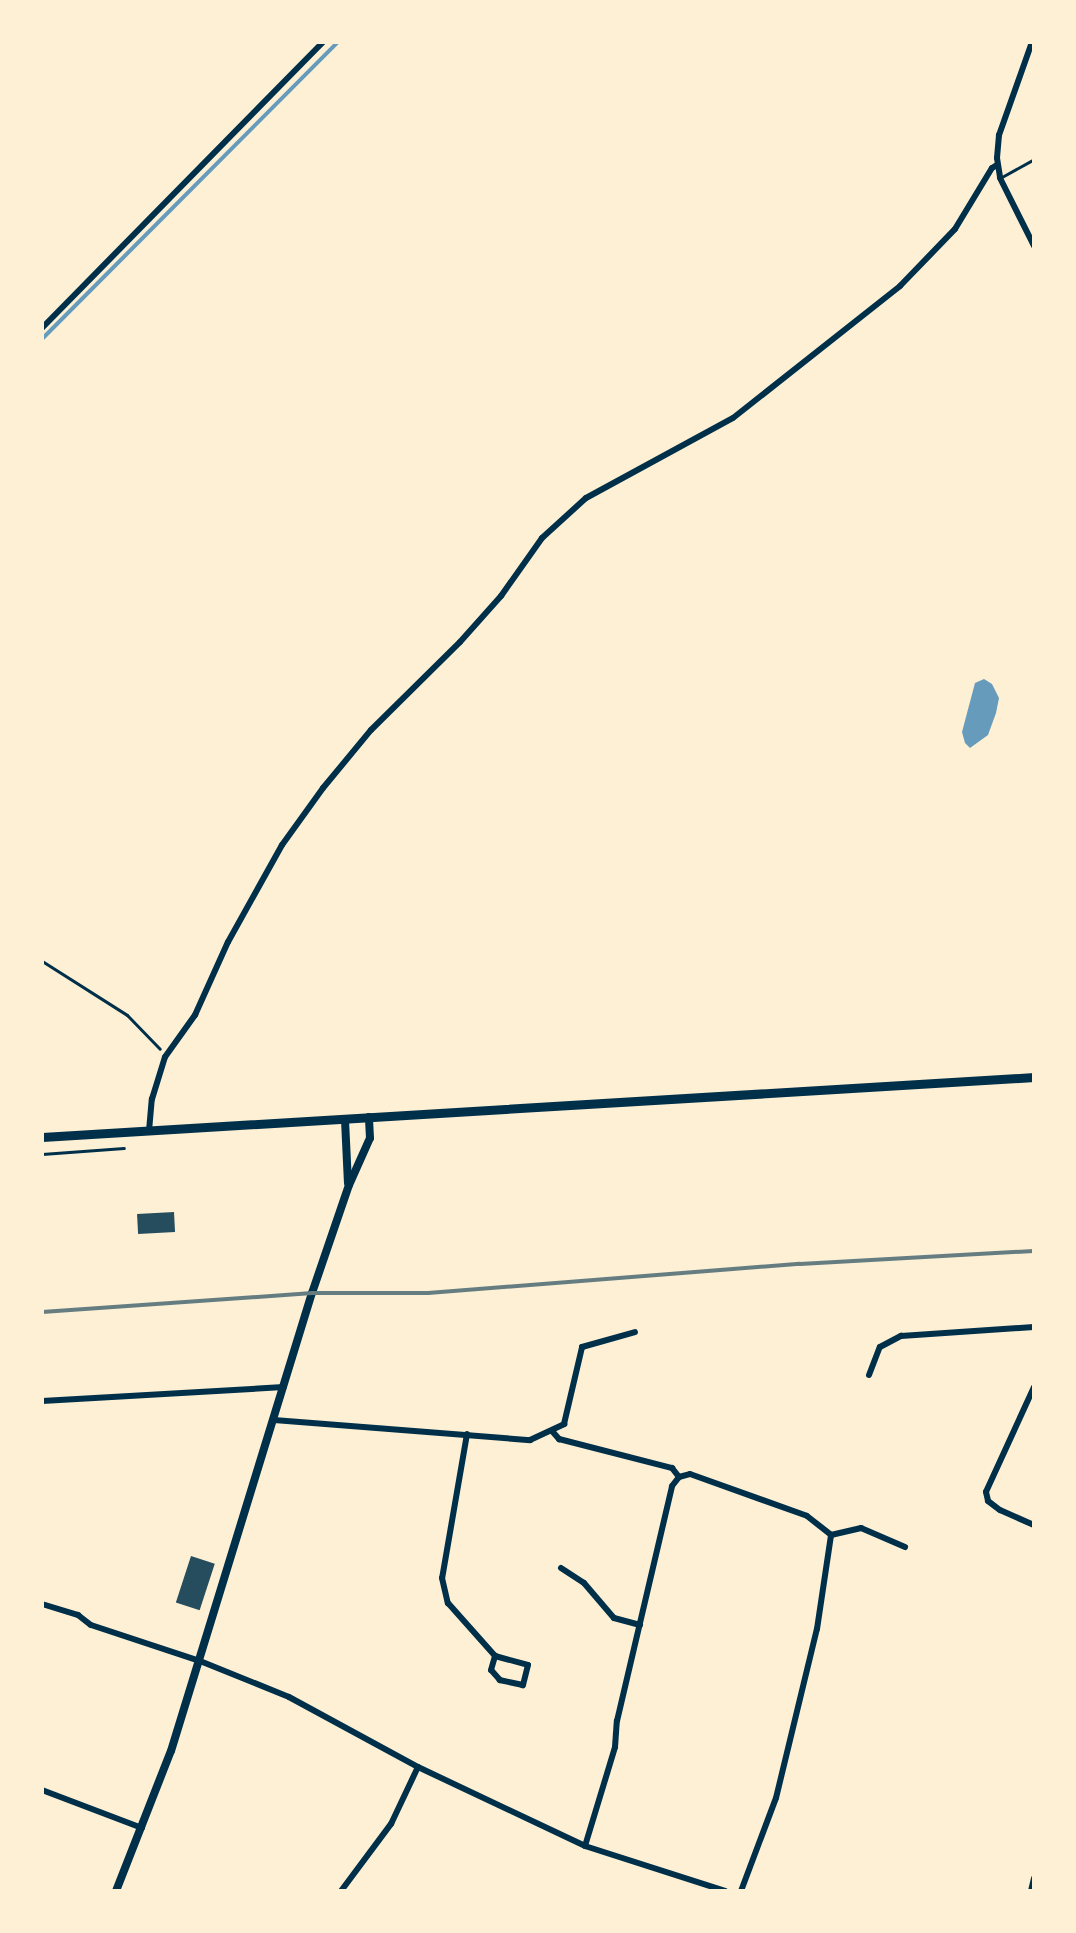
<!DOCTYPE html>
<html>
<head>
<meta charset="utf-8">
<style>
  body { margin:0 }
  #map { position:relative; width:1076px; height:1933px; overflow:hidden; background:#fdf0d5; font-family:Manrope,sans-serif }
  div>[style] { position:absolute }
  .water>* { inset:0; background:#669bbc }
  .stream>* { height:4px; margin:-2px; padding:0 2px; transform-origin:2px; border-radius:2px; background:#669bbc }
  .building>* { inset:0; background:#264d5e; transform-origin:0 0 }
  .path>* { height:3px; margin:-1.5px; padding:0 1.5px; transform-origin:1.5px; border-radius:1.5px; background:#003049 }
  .service>* { height:3px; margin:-1.5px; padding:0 1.5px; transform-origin:1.5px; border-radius:1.5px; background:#003049 }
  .minor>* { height:6px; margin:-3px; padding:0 3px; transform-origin:3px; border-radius:3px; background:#003049 }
  .tertiary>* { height:8px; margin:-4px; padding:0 4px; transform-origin:4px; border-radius:4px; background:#003049 }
  .secondary>* { height:9px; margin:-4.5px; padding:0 4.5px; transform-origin:4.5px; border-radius:4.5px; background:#003049 }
  .rail>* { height:4px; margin:-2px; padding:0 2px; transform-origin:2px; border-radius:2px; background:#657d81 }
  span { translate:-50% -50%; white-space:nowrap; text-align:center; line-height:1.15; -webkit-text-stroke:6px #fdf0d5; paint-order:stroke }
  .frame { position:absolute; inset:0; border:44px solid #fdf0d5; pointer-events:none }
</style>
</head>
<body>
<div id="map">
  <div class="water">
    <i style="clip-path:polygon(984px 679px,992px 684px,999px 698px,996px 713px,988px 735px,970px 748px,965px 743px,962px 732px,975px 683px)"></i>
  </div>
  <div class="stream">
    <i style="left:42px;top:339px;width:419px;rotate:-45.1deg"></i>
  </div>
  <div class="building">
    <i style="left:174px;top:1212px;width:20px;height:37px;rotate:87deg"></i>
    <i style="left:191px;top:1556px;width:25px;height:49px;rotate:18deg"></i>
  </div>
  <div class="path">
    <i style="left:42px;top:961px;width:101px;rotate:32.4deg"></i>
    <i style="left:127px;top:1015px;width:47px;rotate:45.9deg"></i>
    <i style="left:42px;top:1154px;width:82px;rotate:-4.2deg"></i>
  </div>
  <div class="service">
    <i style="left:1000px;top:178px;width:39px;rotate:-29deg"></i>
  </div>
  <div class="minor">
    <i style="left:1032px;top:42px;width:99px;rotate:109.5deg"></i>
    <i style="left:999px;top:135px;width:23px;rotate:95deg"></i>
    <i style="left:997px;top:158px;width:20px;rotate:81deg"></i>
    <i style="left:1000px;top:178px;width:76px;rotate:63.4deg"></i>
    <i style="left:42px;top:328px;width:401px;rotate:-45.5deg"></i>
    <i style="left:149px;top:1131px;width:32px;rotate:-85deg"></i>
    <i style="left:152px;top:1099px;width:44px;rotate:-72.8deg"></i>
    <i style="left:165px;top:1057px;width:52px;rotate:-54.5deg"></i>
    <i style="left:195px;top:1015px;width:80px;rotate:-65.7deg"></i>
    <i style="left:228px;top:942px;width:111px;rotate:-60.9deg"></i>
    <i style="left:282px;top:845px;width:70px;rotate:-54.3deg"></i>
    <i style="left:323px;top:788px;width:75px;rotate:-50.4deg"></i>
    <i style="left:371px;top:730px;width:125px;rotate:-44.7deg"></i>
    <i style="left:460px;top:642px;width:62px;rotate:-48.3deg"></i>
    <i style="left:501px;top:596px;width:71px;rotate:-54.7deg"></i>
    <i style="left:542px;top:538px;width:59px;rotate:-42.3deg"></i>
    <i style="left:586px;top:498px;width:167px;rotate:-28.6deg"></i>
    <i style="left:733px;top:418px;width:213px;rotate:-38.3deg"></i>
    <i style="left:900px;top:286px;width:79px;rotate:-46deg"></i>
    <i style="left:955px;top:229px;width:71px;rotate:-58.8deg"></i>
    <i style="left:992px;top:168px;width:6px;rotate:-31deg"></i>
    <i style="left:869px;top:1375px;width:30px;rotate:-69deg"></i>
    <i style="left:880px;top:1347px;width:24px;rotate:-28deg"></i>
    <i style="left:901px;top:1336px;width:133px;rotate:-3.9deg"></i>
    <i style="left:1034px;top:1387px;width:115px;rotate:114.6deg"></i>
    <i style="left:986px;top:1492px;width:9px;rotate:77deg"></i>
    <i style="left:988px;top:1501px;width:15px;rotate:37deg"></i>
    <i style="left:1000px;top:1510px;width:37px;rotate:24deg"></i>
    <i style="left:42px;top:1401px;width:242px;rotate:-3.3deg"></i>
    <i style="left:274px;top:1420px;width:257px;rotate:4.5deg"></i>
    <i style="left:530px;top:1440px;width:38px;rotate:-25deg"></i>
    <i style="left:564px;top:1424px;width:79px;rotate:-76.8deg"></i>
    <i style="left:582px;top:1347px;width:55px;rotate:-15.8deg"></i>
    <i style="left:552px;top:1431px;width:11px;rotate:49deg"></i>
    <i style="left:559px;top:1439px;width:117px;rotate:14.4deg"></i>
    <i style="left:672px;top:1468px;width:11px;rotate:52deg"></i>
    <i style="left:467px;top:1434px;width:146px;rotate:99.8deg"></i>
    <i style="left:442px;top:1578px;width:26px;rotate:77deg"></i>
    <i style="left:448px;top:1603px;width:71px;rotate:48.4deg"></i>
    <i style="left:495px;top:1656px;width:34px;rotate:15deg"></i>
    <i style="left:528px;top:1665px;width:21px;rotate:104deg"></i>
    <i style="left:523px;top:1685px;width:24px;rotate:-168deg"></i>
    <i style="left:500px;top:1680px;width:13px;rotate:-132deg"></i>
    <i style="left:491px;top:1670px;width:15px;rotate:-74deg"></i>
    <i style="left:679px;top:1477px;width:11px;rotate:-15deg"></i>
    <i style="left:690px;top:1474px;width:124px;rotate:19.7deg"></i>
    <i style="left:807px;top:1516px;width:31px;rotate:38deg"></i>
    <i style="left:831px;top:1535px;width:31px;rotate:-13deg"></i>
    <i style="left:861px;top:1528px;width:48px;rotate:23.4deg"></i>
    <i style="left:561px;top:1568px;width:27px;rotate:33deg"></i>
    <i style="left:584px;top:1583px;width:46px;rotate:49.4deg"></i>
    <i style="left:614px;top:1618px;width:27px;rotate:15deg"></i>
    <i style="left:42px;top:1604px;width:38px;rotate:17deg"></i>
    <i style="left:78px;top:1615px;width:16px;rotate:38deg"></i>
    <i style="left:91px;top:1625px;width:115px;rotate:18.3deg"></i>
    <i style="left:200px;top:1661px;width:96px;rotate:22deg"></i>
    <i style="left:289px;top:1697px;width:147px;rotate:28.5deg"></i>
    <i style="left:418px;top:1767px;width:185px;rotate:25.3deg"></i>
    <i style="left:585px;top:1846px;width:147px;rotate:17.8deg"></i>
    <i style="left:42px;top:1790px;width:107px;rotate:20.8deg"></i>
    <i style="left:585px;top:1846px;width:103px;rotate:-73.1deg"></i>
    <i style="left:615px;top:1747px;width:26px;rotate:-86deg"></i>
    <i style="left:617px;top:1721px;width:241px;rotate:-76.8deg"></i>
    <i style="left:672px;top:1486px;width:11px;rotate:-52deg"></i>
    <i style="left:341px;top:1891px;width:84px;rotate:-53.3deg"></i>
    <i style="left:391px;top:1824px;width:63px;rotate:-64.7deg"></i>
    <i style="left:741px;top:1891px;width:99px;rotate:-69.4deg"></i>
    <i style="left:776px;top:1798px;width:174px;rotate:-76.4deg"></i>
    <i style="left:817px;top:1629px;width:95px;rotate:-81.5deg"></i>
    <i style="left:1031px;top:1891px;width:13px;rotate:-77deg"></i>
  </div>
  <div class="tertiary">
    <i style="left:345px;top:1120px;width:63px;rotate:87.3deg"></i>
    <i style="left:116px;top:1891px;width:150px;rotate:-68.6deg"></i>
    <i style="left:171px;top:1751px;width:479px;rotate:-72.9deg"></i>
    <i style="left:312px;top:1293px;width:114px;rotate:-71.1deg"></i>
    <i style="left:349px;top:1185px;width:51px;rotate:-65.9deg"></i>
    <i style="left:370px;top:1138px;width:21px;rotate:-93deg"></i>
  </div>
  <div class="secondary">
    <i style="left:42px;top:1137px;width:994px;rotate:-3.46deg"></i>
  </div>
  <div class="rail">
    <i style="left:42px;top:1312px;width:271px;rotate:-4deg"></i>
    <i style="left:312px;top:1293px;width:116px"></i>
    <i style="left:428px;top:1293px;width:373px;rotate:-4.5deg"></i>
    <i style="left:800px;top:1264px;width:234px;rotate:-3.2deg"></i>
  </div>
  <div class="frame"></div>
</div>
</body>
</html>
